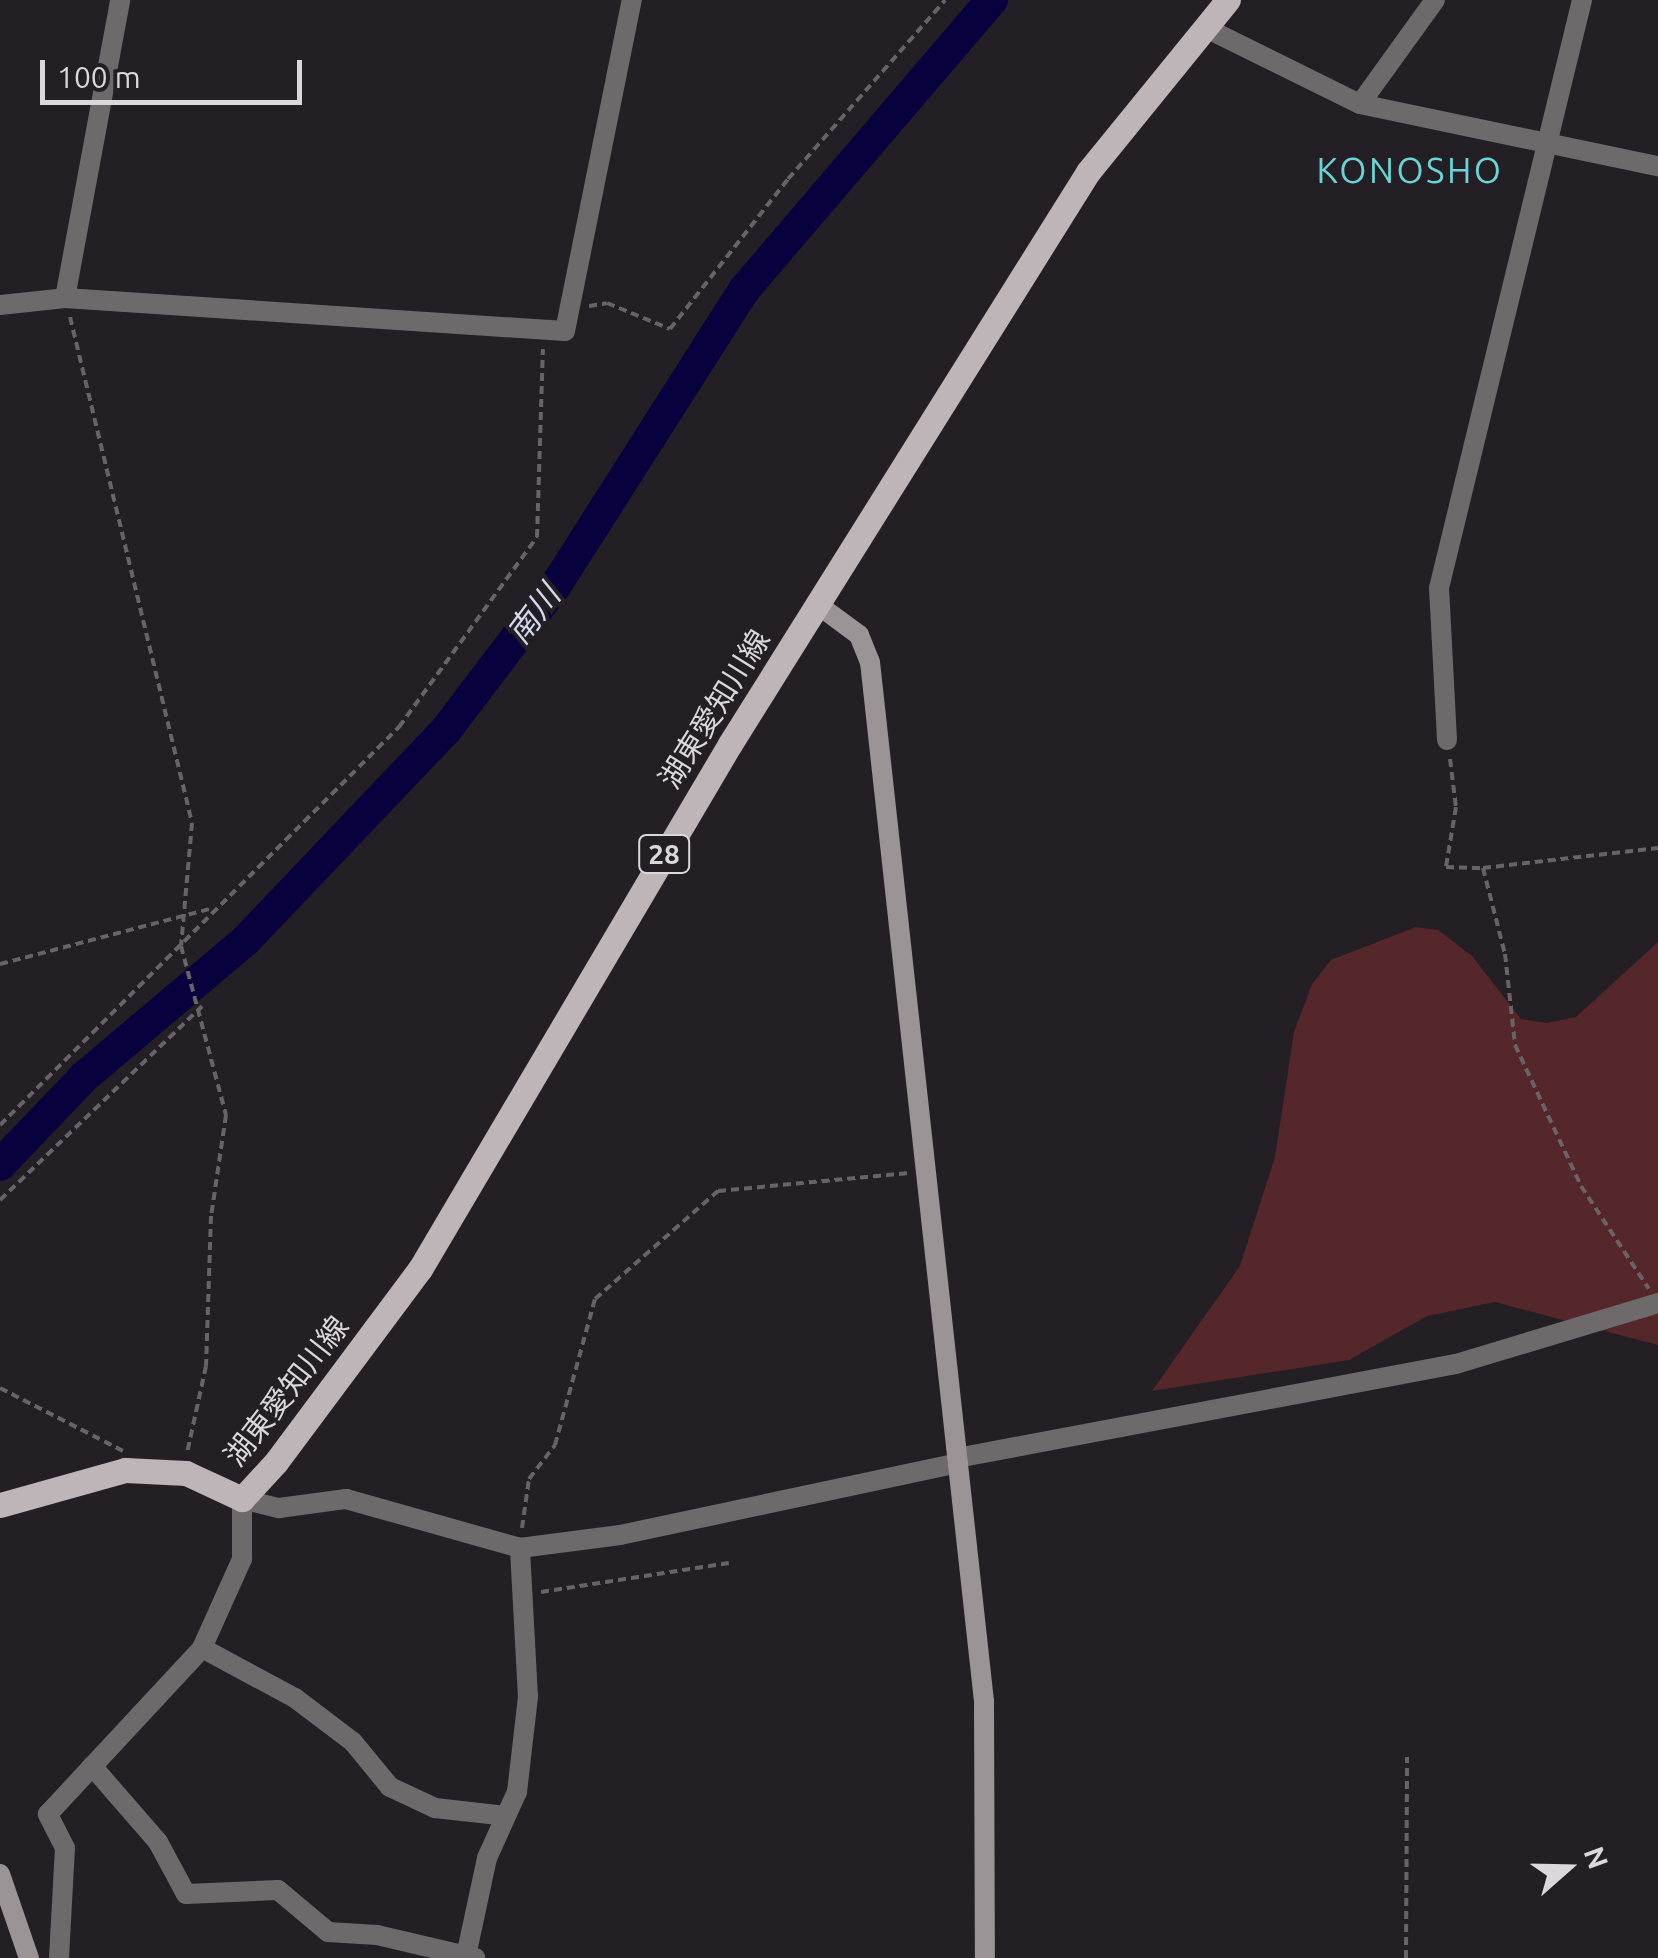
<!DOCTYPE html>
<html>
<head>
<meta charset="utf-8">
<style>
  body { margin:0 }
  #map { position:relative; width:1658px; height:1958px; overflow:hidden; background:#231f24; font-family:Ubuntu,"Noto Sans JP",sans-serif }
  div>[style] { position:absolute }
  .green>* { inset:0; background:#55272b }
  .river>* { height:32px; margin:-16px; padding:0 16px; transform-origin:16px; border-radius:16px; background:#07013e }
  .path>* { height:4px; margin-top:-2px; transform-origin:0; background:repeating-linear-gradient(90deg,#676367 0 8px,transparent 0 13px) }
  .street>* { height:20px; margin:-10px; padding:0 10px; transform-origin:10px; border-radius:10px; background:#6e6a6c }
  .secondary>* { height:20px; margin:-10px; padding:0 10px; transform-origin:10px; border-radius:10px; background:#9a9497 }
  .primary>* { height:25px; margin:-12.5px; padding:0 12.5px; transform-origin:12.5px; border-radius:12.5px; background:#bdb5b8 }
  span { translate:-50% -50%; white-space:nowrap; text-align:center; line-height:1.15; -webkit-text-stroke:8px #231f24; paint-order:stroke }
  .shield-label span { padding:2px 8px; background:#231f24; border:2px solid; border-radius:8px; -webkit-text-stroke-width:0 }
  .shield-label { font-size:28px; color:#dbd7db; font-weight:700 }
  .street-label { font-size:30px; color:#dbd7db }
  .water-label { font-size:32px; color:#d4daed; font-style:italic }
  .quarter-label { font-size:35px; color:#68d5d6; letter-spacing:2.5px }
  .north { position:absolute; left:1518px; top:1818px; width:100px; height:100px; -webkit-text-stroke:8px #231f24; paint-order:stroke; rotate:70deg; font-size:28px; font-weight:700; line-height:40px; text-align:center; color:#dbd7db }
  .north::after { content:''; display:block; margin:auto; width:35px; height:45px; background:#dbd7db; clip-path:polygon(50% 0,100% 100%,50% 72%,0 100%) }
  .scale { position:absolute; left:40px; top:60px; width:262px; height:45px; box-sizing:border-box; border:5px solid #dbd7db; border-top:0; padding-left:12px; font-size:30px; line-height:35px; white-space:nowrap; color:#dbd7db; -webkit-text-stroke:8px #231f24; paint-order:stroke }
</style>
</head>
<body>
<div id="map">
  <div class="green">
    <i style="clip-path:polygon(1416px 927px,1438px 930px,1472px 956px,1521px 1019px,1547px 1023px,1576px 1017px,1658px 942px,1658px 1345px,1495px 1302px,1427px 1316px,1349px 1360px,1152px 1391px,1240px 1266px,1275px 1157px,1294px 1032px,1312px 984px,1331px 960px)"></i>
  </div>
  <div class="river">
    <i style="left:0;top:1165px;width:122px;rotate:-46.3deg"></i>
    <i style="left:84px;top:1077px;width:212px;rotate:-40.2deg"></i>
    <i style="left:246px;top:940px;width:290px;rotate:-46.4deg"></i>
    <i style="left:446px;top:730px;width:182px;rotate:-52.8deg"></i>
    <i style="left:556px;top:585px;width:350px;rotate:-57.5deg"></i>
    <i style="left:744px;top:290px;width:382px;rotate:-49.5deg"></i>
  </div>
  <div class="path">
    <i style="left:589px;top:306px;width:18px;rotate:-9deg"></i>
    <i style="left:607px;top:303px;width:68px;rotate:22.4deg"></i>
    <i style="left:670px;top:329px;width:191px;rotate:-51.8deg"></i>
    <i style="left:788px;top:179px;width:238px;rotate:-48.7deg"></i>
    <i style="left:70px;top:317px;width:520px;rotate:76.44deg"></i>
    <i style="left:192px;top:823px;width:123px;rotate:95.1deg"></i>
    <i style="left:181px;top:946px;width:175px;rotate:75.1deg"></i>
    <i style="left:226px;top:1115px;width:102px;rotate:98.4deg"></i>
    <i style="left:211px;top:1216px;width:150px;rotate:91.9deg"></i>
    <i style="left:206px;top:1366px;width:89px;rotate:102.3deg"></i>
    <i style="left:1450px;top:759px;width:48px;rotate:82.9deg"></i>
    <i style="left:1456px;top:807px;width:61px;rotate:99.5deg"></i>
    <i style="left:1446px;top:867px;width:37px;rotate:2deg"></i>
    <i style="left:1483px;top:868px;width:89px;rotate:75.7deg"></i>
    <i style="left:1505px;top:954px;width:92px;rotate:83.7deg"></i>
    <i style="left:1515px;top:1045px;width:156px;rotate:64.9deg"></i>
    <i style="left:1581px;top:1186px;width:123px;rotate:56.6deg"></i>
    <i style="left:1483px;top:868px;width:176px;rotate:-6.5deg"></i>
    <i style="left:0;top:964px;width:220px;rotate:-14.7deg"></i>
    <i style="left:0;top:1125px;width:564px;rotate:-44.93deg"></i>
    <i style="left:399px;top:727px;width:235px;rotate:-54deg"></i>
    <i style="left:537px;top:537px;width:188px;rotate:-88.2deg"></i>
    <i style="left:0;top:1200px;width:280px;rotate:-43.8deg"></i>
    <i style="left:0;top:1388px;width:138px;rotate:27.1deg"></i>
    <i style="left:522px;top:1528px;width:49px;rotate:-81.9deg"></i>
    <i style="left:529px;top:1479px;width:43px;rotate:-52.6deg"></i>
    <i style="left:555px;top:1445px;width:151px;rotate:-74.7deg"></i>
    <i style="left:595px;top:1299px;width:164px;rotate:-41.3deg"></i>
    <i style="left:718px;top:1191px;width:192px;rotate:-5.4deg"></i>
    <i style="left:541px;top:1592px;width:190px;rotate:-8.8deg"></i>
    <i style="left:1406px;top:1958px;width:201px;rotate:-89.7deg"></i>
  </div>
  <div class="street">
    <i style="left:1208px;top:29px;width:169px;rotate:26.3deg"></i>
    <i style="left:1360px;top:104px;width:304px;rotate:11.8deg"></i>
    <i style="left:1360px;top:104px;width:128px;rotate:-54.2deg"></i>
    <i style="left:65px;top:298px;width:303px;rotate:-79.5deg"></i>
    <i style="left:0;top:305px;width:65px;rotate:-6.1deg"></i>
    <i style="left:65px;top:298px;width:501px;rotate:3.78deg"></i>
    <i style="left:565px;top:331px;width:338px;rotate:-78.6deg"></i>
    <i style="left:1447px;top:740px;width:152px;rotate:-93deg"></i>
    <i style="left:1439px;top:588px;width:605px;rotate:-76.33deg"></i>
    <i style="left:957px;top:1458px;width:508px;rotate:-10.67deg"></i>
    <i style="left:1456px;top:1364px;width:211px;rotate:-16.8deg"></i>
    <i style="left:202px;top:1648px;width:106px;rotate:28.3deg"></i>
    <i style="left:295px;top:1698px;width:73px;rotate:37.2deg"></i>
    <i style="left:353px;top:1742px;width:58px;rotate:50.6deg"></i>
    <i style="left:390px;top:1787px;width:50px;rotate:25deg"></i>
    <i style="left:435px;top:1808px;width:71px;rotate:6.4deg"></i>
    <i style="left:92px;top:1766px;width:101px;rotate:49deg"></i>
    <i style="left:158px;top:1842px;width:59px;rotate:61.7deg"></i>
    <i style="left:186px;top:1894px;width:92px;rotate:-2.5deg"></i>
    <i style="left:278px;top:1890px;width:65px;rotate:40deg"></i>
    <i style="left:328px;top:1932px;width:49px;rotate:3.5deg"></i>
    <i style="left:377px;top:1935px;width:101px;rotate:13.2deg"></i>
    <i style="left:466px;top:1956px;width:100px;rotate:-77.9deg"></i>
    <i style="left:487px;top:1858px;width:72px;rotate:-65.6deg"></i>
    <i style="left:517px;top:1792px;width:96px;rotate:-83.4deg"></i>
    <i style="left:528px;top:1697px;width:149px;rotate:-93.1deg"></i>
    <i style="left:59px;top:1958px;width:110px;rotate:-86.9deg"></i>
    <i style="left:65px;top:1848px;width:38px;rotate:-117deg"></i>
    <i style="left:48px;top:1814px;width:226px;rotate:-47.1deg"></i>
    <i style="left:202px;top:1648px;width:98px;rotate:-65.8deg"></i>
    <i style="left:242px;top:1559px;width:60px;rotate:-90deg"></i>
    <i style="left:242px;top:1499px;width:38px;rotate:14deg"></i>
    <i style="left:279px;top:1508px;width:68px;rotate:-7.7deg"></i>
    <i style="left:346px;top:1499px;width:181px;rotate:15.7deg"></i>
    <i style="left:520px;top:1548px;width:101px;rotate:-7.4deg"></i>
    <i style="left:620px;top:1535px;width:346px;rotate:-12deg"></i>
  </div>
  <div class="secondary">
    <i style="left:817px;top:604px;width:52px;rotate:36.4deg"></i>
    <i style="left:859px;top:635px;width:29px;rotate:68deg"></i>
    <i style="left:870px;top:662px;width:1045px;rotate:83.74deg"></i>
    <i style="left:984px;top:1701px;width:257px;rotate:89.8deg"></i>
    <i style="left:0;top:1874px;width:89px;rotate:71deg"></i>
  </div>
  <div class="primary">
    <i style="left:0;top:1505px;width:130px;rotate:-15.6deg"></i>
    <i style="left:125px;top:1470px;width:61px;rotate:2.8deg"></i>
    <i style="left:186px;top:1473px;width:62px;rotate:24.9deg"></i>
    <i style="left:242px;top:1499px;width:50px;rotate:-47.4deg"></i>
    <i style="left:276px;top:1462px;width:241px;rotate:-53.3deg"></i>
    <i style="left:420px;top:1269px;width:610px;rotate:-59.44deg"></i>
    <i style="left:730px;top:744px;width:675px;rotate:-57.96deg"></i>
    <i style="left:1088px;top:172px;width:222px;rotate:-50.9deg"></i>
  </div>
  <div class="shield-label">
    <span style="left:664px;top:854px">28</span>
  </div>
  <div class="street-label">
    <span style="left:714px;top:709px;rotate:-58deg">湖東愛知川線</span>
    <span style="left:286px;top:1391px;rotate:-52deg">湖東愛知川線</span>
  </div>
  <div class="water-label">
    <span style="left:533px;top:614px;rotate:-53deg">南川</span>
  </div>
  <div class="quarter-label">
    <span style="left:1410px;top:170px">KONOSHO</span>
  </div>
  <div class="north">N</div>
  <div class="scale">100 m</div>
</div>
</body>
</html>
